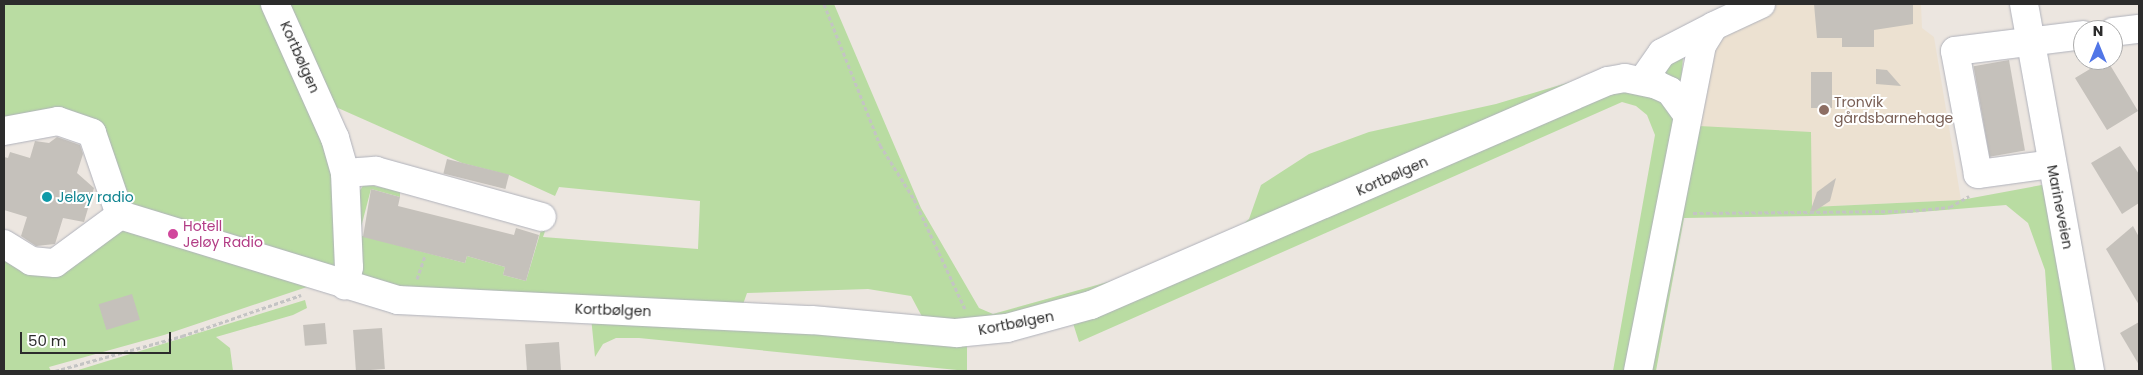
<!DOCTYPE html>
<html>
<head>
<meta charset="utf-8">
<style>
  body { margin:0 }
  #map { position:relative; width:2143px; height:375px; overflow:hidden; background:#ece6e0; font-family:Poppins,sans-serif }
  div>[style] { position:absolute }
  .education>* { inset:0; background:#ece1d1 }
  .green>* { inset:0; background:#b9dca2 }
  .building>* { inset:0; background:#c5c1bb; transform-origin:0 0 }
  .path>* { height:3px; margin-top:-1.5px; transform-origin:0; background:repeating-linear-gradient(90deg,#c4c4c4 0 4px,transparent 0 6.5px) }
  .roads { filter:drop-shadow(0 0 1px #b0b2bb) drop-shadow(0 0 1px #b0b2bb) }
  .minor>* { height:28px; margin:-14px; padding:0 14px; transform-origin:14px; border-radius:14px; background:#fff }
  .dots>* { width:14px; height:14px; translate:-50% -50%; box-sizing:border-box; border:2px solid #fff; border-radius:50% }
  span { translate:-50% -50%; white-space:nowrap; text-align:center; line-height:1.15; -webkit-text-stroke:4px #fff; paint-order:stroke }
  .street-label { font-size:14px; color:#2c2c2c }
  .education-label { font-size:14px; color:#785e54 }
  .left { translate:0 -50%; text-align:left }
  .culture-label { font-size:14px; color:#0d838f }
  .hotel-label { font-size:14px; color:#b23c85 }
  .frame { position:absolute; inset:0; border:5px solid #2c2c2c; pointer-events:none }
  .north { position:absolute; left:2073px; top:20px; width:50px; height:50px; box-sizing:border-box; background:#fff; border:1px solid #ababab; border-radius:50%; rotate:0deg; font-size:14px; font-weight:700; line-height:20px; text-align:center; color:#2c2c2c }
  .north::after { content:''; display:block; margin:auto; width:18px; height:22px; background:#5176e7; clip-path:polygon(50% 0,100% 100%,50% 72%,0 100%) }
  .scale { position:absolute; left:20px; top:332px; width:151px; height:22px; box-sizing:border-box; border:2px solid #2c2c2c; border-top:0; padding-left:6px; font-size:15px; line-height:18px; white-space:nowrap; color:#2c2c2c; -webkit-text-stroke:4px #fff; paint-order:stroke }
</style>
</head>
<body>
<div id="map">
  <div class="education">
    <i style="clip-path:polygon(1775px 4px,1921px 4px,1922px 28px,1934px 37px,1961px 200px,1812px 207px,1699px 126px,1719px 32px)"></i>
  </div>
  <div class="green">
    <i style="clip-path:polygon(4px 4px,271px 4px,340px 174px,335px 274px,129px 204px,105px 139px,4px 126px)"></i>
    <i style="clip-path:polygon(279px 4px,834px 4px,921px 208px,979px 308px,993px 314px,1133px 275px,1233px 233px,1249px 219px,1261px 185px,1309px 154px,1369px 132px,1496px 104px,1577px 80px,1577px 87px,1164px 270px,1053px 312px,993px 325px,927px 326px,911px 296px,868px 289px,747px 293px,741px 310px,418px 300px,362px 287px,359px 281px,354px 200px,364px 184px,400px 191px,400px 197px,371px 189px,359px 235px,465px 263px,467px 256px,505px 267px,503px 275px,526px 281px,544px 220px,549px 220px,543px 237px,698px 249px,700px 201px,559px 187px,555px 196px,509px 175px,462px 163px,329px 104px)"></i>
    <i style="clip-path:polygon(1683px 57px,1681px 84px,1667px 84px,1659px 64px)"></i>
    <i style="clip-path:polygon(1642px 85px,1678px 116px,1632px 371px,1613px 371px,1655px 135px,1647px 115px,1636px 106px,1622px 102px,1079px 342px,1071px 317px,1538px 117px)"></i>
    <i style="clip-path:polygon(1699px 126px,1811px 132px,1812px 207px,1961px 200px,2047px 184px,2078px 371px,2052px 371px,2045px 270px,2028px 223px,2006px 205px,1883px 215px,1684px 218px,1656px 371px,1643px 371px)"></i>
    <i style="clip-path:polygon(127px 228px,304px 281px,307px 287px,164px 335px,49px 367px,51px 371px,4px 371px,4px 253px,91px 246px)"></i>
    <i style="clip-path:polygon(305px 300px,307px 308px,293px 315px,216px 337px,230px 348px,233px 371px,75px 371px)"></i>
    <i style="clip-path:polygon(591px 317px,967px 339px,967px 371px,639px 338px,616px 338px,603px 344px,595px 357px)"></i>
  </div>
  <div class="building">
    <i style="clip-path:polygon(1814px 4px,1913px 4px,1913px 24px,1874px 30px,1874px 47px,1842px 47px,1842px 38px,1817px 38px)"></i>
    <i style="left:2009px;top:60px;width:92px;height:36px;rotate:80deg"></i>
    <i style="clip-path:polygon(2085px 60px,2107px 60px,2138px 111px,2107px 130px,2075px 78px,2090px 69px)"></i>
    <i style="clip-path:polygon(1876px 69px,1887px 70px,1901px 86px,1876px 84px)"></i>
    <i style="left:1811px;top:72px;width:21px;height:36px"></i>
    <i style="clip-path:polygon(57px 137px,80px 145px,83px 154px,77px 173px,94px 188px,84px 222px,63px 218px,55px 244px,36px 246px,21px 236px,27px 217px,4px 210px,4px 157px,8px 158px,10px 152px,30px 158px,35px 141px,49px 143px)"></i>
    <i style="clip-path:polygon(2120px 146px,2139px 174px,2139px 203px,2122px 214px,2091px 163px)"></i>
    <i style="left:447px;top:159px;width:64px;height:15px;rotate:14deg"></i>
    <i style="clip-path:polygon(1836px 178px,1830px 201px,1809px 215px,1817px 192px)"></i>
    <i style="clip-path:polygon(371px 189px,400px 197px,398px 206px,514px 235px,516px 228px,539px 235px,526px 281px,503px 275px,505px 267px,467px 256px,465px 263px,363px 237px)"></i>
    <i style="clip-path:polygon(2133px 226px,2139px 237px,2139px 305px,2106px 249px)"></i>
    <i style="left:132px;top:294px;width:27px;height:35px;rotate:73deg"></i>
    <i style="clip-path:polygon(2139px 322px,2139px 365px,2120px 333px)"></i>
    <i style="left:325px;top:323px;width:21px;height:22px;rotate:85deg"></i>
    <i style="left:382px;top:328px;width:41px;height:29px;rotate:86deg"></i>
    <i style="left:559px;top:342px;width:28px;height:34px;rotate:86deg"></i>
  </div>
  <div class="path">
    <i style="left:824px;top:4px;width:152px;rotate:68.3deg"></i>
    <i style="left:880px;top:145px;width:64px;rotate:57.8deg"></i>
    <i style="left:914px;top:199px;width:121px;rotate:65.1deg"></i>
    <i style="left:1693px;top:213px;width:216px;rotate:-0.5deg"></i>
    <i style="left:1909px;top:211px;width:41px;rotate:-5.6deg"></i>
    <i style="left:1950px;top:207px;width:22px;rotate:-30deg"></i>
    <i style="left:417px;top:279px;width:24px;rotate:-71deg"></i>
    <i style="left:55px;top:371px;width:132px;rotate:-15.4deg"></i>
    <i style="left:182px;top:336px;width:126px;rotate:-19deg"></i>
  </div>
  <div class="roads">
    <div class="minor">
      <i style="left:275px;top:4px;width:147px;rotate:65.9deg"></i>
      <i style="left:335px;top:138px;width:36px;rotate:74deg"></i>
      <i style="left:345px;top:173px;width:94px;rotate:87.6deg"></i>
      <i style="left:349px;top:267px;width:19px;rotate:102deg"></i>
      <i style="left:2024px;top:4px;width:373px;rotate:79.8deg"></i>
      <i style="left:2113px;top:32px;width:26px;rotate:-7deg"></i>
      <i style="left:1643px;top:80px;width:33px;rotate:-55deg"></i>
      <i style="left:1662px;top:53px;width:59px;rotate:-27.4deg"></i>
      <i style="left:4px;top:131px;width:55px;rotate:-10.5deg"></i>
      <i style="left:58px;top:121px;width:36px;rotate:19deg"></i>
      <i style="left:92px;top:133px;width:87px;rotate:71.1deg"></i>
      <i style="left:2052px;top:164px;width:75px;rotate:172.3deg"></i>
      <i style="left:1978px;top:174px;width:125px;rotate:-100.6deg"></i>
      <i style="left:1955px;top:51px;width:129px;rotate:-7.1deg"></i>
      <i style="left:345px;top:173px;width:31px;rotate:-4deg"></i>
      <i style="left:376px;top:171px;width:172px;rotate:15.5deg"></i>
      <i style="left:120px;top:215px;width:291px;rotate:17deg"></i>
      <i style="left:398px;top:300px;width:414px;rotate:2.8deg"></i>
      <i style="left:812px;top:320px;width:145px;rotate:5.2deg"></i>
      <i style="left:956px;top:333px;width:51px;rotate:-5.6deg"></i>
      <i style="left:1007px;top:328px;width:87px;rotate:-15.3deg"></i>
      <i style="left:1091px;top:305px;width:563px;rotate:-23.43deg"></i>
      <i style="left:1608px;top:81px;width:17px;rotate:-10deg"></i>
      <i style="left:1625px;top:78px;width:33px;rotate:12deg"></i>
      <i style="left:1657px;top:85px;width:14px;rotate:25deg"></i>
      <i style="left:1670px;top:91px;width:26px;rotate:54deg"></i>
      <i style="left:4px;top:244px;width:32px;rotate:32deg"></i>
      <i style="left:31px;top:261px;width:24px;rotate:5deg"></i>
      <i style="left:55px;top:263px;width:81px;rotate:-36.4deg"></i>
      <i style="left:1638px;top:371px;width:332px;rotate:-78.9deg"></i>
      <i style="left:1702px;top:45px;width:22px;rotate:-58deg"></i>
      <i style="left:1714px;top:26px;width:52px;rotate:-25.1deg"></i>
    </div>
  </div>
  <div class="dots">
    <i style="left:1824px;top:110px;background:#8d6e63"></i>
    <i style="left:47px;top:197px;background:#0f9aa8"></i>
    <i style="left:173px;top:234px;background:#d1479c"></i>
  </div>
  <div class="street-label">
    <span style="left:300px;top:57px;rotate:66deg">Kortbølgen</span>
    <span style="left:1392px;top:176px;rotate:-24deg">Kortbølgen</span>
    <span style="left:2060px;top:207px;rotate:79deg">Marineveien</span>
    <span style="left:613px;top:310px;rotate:2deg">Kortbølgen</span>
    <span style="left:1016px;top:323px;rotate:-11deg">Kortbølgen</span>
  </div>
  <div class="education-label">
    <span class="left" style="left:1834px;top:110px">Tronvik<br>gårdsbarnehage</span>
  </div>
  <div class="culture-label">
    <span class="left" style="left:57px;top:197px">Jeløy radio</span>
  </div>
  <div class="hotel-label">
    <span class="left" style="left:183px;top:234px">Hotell<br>Jeløy Radio</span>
  </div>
  <div class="frame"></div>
  <div class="north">N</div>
  <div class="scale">50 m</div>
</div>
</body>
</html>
